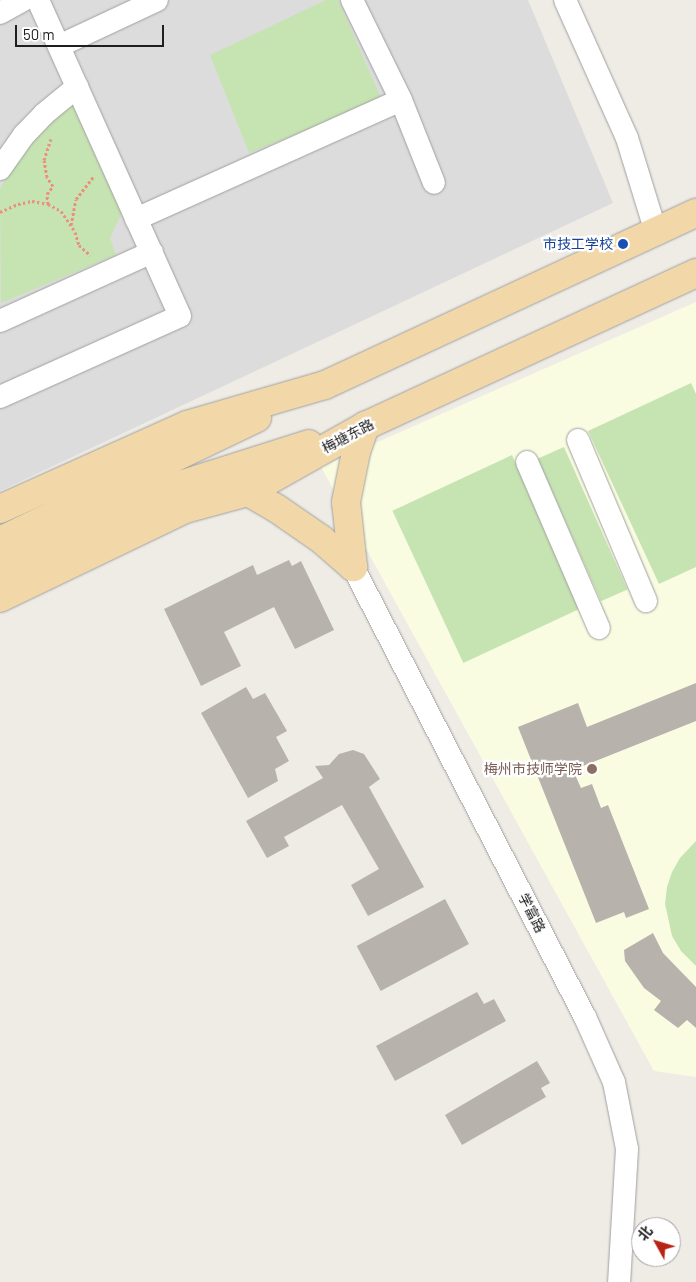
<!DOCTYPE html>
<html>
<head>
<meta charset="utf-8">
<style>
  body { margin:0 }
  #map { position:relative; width:696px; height:1282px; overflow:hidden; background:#efece6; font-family:Barlow,"Noto Sans SC",sans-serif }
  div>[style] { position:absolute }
  .residential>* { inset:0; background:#dddcdc }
  .education>* { inset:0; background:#fafce2 }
  .grass>* { inset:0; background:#c6e3b2; transform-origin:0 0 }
  .building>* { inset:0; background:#b8b2ac; transform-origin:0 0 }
  .path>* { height:3px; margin-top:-1.5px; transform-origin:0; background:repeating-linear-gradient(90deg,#eb907b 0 2.5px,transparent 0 5px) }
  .roads { filter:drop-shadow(0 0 1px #a0a0a0) drop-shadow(0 0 1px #a0a0a0) }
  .minor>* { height:22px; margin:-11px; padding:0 11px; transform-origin:11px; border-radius:11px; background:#fff }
  .major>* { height:28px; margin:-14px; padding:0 14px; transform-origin:14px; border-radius:14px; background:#f2d8a8 }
  .dots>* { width:14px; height:14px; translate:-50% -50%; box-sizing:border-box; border:2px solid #fff; border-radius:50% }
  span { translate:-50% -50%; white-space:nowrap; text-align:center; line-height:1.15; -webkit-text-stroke:4.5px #fff; paint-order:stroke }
  .transit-label { font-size:14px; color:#164399 }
  .right { translate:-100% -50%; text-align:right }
  .street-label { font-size:14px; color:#1f1f1f }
  .education-label { font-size:14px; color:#785e54 }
  .north { position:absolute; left:631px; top:1217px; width:50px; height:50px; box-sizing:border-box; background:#fff; border:1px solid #a5a5a5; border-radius:50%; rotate:309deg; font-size:14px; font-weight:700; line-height:20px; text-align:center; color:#1f1f1f }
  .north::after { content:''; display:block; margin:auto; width:18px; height:22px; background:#b82316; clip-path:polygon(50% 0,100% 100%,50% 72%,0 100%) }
  .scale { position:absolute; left:15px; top:25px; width:149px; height:22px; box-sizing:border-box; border:2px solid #1f1f1f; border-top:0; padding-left:6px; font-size:15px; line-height:18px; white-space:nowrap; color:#1f1f1f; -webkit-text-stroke:4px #fff; paint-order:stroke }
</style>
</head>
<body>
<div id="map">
  <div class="residential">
    <i style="clip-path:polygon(0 0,528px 0,613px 203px,0 491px)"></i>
  </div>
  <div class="education">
    <i style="clip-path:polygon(696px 302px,696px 1077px,654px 1071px,321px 467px)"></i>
  </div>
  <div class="grass">
    <i style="clip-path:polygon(326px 0,338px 0,382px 100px,249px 153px,210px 55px)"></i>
    <i style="clip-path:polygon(70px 99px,100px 167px,123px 210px,110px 238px,116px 255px,1px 303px,0 189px,12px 166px,42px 125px,53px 121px,58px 112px)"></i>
    <i style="clip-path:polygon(691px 383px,696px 394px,696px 567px,659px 584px,588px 431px)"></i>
    <i style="left:564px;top:447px;width:156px;height:29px;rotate:66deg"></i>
    <i style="left:512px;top:455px;width:168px;height:132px;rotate:65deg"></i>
    <i style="clip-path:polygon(696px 841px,696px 966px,681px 951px,672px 936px,665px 904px,667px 887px,672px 872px,680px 858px)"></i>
  </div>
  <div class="building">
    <i style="clip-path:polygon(289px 560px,292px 566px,301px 561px,334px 630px,295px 649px,274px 607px,224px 632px,241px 666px,201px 686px,164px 609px,253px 565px,257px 575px)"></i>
    <i style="clip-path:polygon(696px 683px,696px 721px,573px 770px,581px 788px,592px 784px,601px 808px,608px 805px,649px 909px,626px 918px,624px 912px,596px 923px,518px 727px,578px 703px,587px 727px)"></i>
    <i style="clip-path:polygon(246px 687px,253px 699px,265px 693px,287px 731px,276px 737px,289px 761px,275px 769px,278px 781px,248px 798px,201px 713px)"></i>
    <i style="clip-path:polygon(353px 750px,364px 754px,380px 779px,369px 787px,424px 887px,368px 916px,351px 885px,379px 869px,342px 805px,284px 837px,289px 846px,267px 858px,246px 821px,323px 778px,315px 766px,329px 765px,339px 754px)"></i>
    <i style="left:445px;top:899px;width:51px;height:100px;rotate:62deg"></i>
    <i style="clip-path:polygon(653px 933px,663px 953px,696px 987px,696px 1028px,687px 1020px,678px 1028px,654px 1010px,661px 1001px,644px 988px,625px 961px,624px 950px)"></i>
    <i style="clip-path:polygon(477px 992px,484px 1004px,494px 999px,506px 1021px,395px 1081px,376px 1046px)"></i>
    <i style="clip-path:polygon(537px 1061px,550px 1083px,541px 1088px,546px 1097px,462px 1145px,445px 1115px)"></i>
  </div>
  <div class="path">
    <i style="left:48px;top:204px;width:10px;rotate:-96deg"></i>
    <i style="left:47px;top:194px;width:10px;rotate:-53deg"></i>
    <i style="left:53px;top:186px;width:11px;rotate:-124deg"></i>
    <i style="left:47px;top:177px;width:17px;rotate:-100deg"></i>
    <i style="left:44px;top:160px;width:22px;rotate:-72deg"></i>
    <i style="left:0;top:212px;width:20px;rotate:-24deg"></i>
    <i style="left:18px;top:204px;width:14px;rotate:-12deg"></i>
    <i style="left:32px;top:201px;width:16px;rotate:11deg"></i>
    <i style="left:48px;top:204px;width:15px;rotate:28deg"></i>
    <i style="left:61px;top:211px;width:25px;rotate:56deg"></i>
    <i style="left:75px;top:232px;width:14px;rotate:73deg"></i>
    <i style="left:79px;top:245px;width:15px;rotate:42deg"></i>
    <i style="left:71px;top:225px;width:26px;rotate:-79deg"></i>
    <i style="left:76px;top:199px;width:29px;rotate:-52deg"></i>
  </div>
  <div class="roads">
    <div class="minor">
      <i style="left:352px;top:0;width:111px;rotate:63.9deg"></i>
      <i style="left:401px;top:100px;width:89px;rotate:68.3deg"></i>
      <i style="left:565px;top:0;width:151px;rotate:65.8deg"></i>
      <i style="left:627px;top:138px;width:98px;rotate:72.9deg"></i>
      <i style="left:0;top:13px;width:26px;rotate:-29deg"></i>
      <i style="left:59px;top:46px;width:108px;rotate:-25.1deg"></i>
      <i style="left:0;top:169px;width:42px;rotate:-54.8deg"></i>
      <i style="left:24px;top:135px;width:29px;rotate:-46deg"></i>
      <i style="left:44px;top:114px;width:43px;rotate:-39.3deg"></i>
      <i style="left:136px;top:219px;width:290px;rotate:-24.2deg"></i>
      <i style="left:0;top:321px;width:167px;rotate:-24.4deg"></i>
      <i style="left:0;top:397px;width:197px;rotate:-24.2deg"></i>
      <i style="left:180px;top:316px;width:346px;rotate:-114.2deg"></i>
      <i style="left:578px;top:440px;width:175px;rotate:67.1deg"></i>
      <i style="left:527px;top:462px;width:181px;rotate:66.6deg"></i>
      <i style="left:353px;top:567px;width:506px;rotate:62.73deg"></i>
      <i style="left:585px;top:1017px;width:71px;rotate:66deg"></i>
      <i style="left:614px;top:1082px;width:68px;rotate:79deg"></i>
      <i style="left:627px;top:1149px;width:133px;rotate:93.4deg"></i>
    </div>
    <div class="major">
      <i style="left:248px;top:492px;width:32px;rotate:30deg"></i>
      <i style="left:276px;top:508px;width:55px;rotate:34.6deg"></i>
      <i style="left:321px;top:539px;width:43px;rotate:41.2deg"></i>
      <i style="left:0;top:509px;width:205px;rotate:-24.2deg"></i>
      <i style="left:187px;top:425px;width:144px;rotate:-16.2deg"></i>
      <i style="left:325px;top:385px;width:409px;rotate:-24.9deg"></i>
      <i style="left:0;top:541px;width:285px;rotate:-25.6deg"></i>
      <i style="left:353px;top:567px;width:65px;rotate:-96.1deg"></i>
      <i style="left:346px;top:502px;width:51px;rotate:-78.7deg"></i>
      <i style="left:356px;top:452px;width:28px;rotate:-71deg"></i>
      <i style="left:0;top:570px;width:202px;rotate:-25.2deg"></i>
      <i style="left:183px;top:484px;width:132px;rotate:-17.6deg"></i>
      <i style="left:0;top:598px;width:205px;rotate:-25.7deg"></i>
      <i style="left:185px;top:509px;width:65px;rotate:-15.1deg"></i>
      <i style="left:248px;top:492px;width:134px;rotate:-29.4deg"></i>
      <i style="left:365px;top:426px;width:365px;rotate:-24.8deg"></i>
    </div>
  </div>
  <div class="dots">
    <i style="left:623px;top:244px;background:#1a4fb4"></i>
    <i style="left:592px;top:769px;background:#8d6e63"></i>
  </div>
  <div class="transit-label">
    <span class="right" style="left:613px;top:244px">市技工学校</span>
  </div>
  <div class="street-label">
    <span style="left:348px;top:436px;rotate:-28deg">梅塘东路</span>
    <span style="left:532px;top:913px;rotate:63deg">学富路</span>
  </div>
  <div class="education-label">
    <span class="right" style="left:582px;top:769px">梅州市技师学院</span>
  </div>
  <div class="north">北</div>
  <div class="scale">50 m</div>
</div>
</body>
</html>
